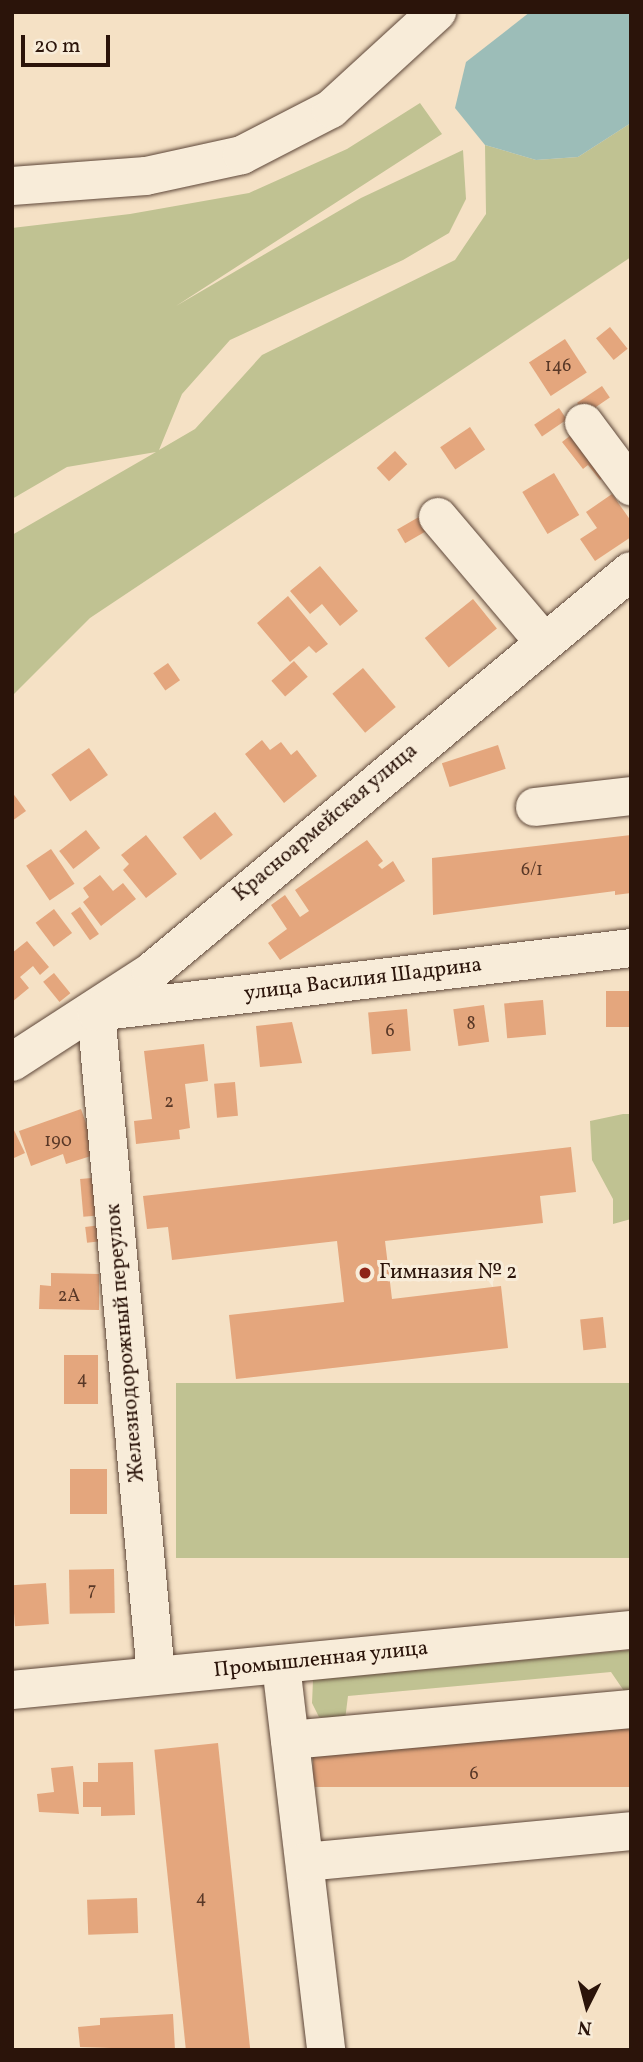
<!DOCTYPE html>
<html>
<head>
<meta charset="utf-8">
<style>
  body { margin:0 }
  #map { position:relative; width:643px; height:2062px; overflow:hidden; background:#f5e1c5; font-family:Vollkorn,serif }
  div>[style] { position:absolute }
  .green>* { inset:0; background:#c0c292; transform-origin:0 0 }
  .water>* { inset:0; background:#9cbdb8 }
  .building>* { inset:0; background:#e4a67d; transform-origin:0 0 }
  .roads { filter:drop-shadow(0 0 2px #5e4739) drop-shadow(0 0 2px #5e4739) }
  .minor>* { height:38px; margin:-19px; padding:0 19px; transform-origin:19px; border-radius:19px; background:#f8ecd9 }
  .dots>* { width:19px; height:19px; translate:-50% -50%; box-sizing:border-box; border:4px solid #f8ecd9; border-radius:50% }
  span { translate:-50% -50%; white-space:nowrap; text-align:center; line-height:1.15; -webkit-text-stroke:6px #f8ecd9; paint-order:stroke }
  .number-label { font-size:18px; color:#593827 }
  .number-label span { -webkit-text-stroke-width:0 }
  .street-label { font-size:21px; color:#2b140a }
  .poi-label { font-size:21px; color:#2b140a }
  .left { translate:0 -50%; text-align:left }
  .frame { position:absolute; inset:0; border:14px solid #2b140a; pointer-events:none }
  .north { position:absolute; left:552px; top:1971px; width:70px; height:70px; -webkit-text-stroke:5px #f8ecd9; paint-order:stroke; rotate:186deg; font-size:19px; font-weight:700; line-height:28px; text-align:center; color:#2b140a }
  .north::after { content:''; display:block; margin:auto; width:24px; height:32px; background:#2b140a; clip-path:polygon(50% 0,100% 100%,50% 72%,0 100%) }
  .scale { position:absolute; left:21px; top:35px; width:89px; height:32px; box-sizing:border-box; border:4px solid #2b140a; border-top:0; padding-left:9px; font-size:21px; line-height:24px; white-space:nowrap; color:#2b140a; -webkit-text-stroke:5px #f8ecd9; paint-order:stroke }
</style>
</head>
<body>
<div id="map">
  <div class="green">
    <i style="clip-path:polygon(420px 103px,442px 134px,176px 306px,361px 198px,463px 150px,466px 199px,449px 233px,403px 260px,230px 340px,182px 394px,159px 450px,195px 429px,262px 355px,455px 260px,486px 214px,485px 145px,536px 160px,578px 157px,631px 123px,631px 257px,90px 618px,12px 696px,12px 535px,156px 452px,67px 467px,12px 499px,12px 228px,130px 214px,249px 193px,347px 149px)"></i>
    <i style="clip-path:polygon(623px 1114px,631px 1114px,631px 1219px,613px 1224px,613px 1199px,592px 1160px,590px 1121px)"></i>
    <i style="left:631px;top:1383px;width:175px;height:455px;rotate:90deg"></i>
    <i style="clip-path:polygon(631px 1650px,631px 1692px,624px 1691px,611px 1672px,348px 1696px,345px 1720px,319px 1717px,312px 1703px,313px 1680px)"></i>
  </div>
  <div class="water">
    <i style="clip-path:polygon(530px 12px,631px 12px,631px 123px,578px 157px,536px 160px,485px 145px,455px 108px,466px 62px)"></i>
  </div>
  <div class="building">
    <i style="left:610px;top:327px;width:28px;height:18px;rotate:51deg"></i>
    <i style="left:565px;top:339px;width:40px;height:43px;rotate:57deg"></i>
    <i style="left:602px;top:386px;width:14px;height:30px;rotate:56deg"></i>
    <i style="left:559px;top:408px;width:14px;height:30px;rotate:56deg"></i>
    <i style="left:470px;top:427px;width:27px;height:36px;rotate:56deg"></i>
    <i style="clip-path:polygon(580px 428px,612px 470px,600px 480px,588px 465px,583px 469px,562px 442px)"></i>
    <i style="left:395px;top:451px;width:18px;height:25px;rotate:47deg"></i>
    <i style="left:554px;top:473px;width:49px;height:37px;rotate:59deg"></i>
    <i style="clip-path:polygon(612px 494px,631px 521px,631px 537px,595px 561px,580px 539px,597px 528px,586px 512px)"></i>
    <i style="left:424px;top:514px;width:16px;height:31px;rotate:60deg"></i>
    <i style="clip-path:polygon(320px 566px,358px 611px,340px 626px,322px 604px,310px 614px,290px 591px)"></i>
    <i style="clip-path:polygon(288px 596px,328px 644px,316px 653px,309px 646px,290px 662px,257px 623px)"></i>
    <i style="left:473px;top:599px;width:38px;height:62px;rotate:51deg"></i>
    <i style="left:294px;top:661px;width:21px;height:30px;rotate:49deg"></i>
    <i style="left:168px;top:663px;width:21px;height:18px;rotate:55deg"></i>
    <i style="left:363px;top:668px;width:51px;height:40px;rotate:50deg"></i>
    <i style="clip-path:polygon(262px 740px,270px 750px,281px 742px,291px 755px,297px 750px,317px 776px,284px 803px,245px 754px)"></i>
    <i style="left:498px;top:745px;width:25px;height:59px;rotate:72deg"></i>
    <i style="left:89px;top:748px;width:33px;height:46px;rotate:55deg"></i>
    <i style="clip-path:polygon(12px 792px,26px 811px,12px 821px)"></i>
    <i style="left:215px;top:812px;width:29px;height:41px;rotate:52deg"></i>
    <i style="left:86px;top:830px;width:23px;height:34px;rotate:52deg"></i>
    <i style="clip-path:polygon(146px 835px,177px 874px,146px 898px,123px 870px,129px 864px,121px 855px)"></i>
    <i style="clip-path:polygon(631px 835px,631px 893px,615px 895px,615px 891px,433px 915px,432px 858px)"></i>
    <i style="clip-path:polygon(367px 840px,383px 861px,378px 865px,382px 869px,393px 861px,405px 881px,280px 960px,268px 943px,287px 929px,271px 905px,285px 895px,300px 917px,309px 911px,295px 890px)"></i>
    <i style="left:51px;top:849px;width:42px;height:30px;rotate:56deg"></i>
    <i style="clip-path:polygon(100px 875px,113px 891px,123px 883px,136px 899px,101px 926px,83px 902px,89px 897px,83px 888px)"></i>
    <i style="left:80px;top:907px;width:33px;height:11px;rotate:55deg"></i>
    <i style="left:54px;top:909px;width:30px;height:23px;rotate:53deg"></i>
    <i style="clip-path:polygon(27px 941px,49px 967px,40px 975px,33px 966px,20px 977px,29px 988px,12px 1002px,12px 953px)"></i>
    <i style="left:54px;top:973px;width:26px;height:14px;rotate:51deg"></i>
    <i style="left:631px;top:991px;width:36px;height:25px;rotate:90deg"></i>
    <i style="left:543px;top:1000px;width:35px;height:39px;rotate:85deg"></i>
    <i style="left:484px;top:1005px;width:37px;height:31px;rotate:82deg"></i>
    <i style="left:407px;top:1009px;width:42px;height:39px;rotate:85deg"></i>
    <i style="clip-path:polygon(292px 1022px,302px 1063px,260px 1067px,256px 1026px)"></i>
    <i style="clip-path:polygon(204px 1044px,208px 1081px,185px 1084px,190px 1128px,179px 1130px,180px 1139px,136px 1144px,134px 1121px,152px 1119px,144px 1051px)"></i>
    <i style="left:235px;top:1082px;width:34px;height:21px;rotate:85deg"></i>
    <i style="clip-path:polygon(81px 1109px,97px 1154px,66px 1164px,63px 1154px,31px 1166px,19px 1131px)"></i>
    <i style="clip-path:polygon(12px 1126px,25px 1153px,14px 1158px,12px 1154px)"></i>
    <i style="clip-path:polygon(571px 1147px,576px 1192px,540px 1196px,543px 1223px,385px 1241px,392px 1299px,501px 1286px,508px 1348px,236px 1379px,229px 1315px,344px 1302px,337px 1241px,172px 1260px,168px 1227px,147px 1229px,143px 1196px)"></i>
    <i style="left:103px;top:1177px;width:38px;height:23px;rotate:85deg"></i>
    <i style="left:109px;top:1224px;width:16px;height:24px;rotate:83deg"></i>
    <i style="clip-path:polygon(51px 1273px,99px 1274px,99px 1310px,39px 1309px,40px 1285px,51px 1286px)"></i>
    <i style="left:603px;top:1317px;width:31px;height:23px;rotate:84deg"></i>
    <i style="left:64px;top:1355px;width:34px;height:49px"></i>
    <i style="left:107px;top:1469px;width:45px;height:37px;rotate:90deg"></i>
    <i style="left:114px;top:1569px;width:44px;height:45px;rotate:89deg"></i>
    <i style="left:46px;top:1583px;width:41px;height:34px;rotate:86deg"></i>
    <i style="left:631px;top:1729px;width:58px;height:318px;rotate:90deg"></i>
    <i style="left:218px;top:1743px;width:308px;height:64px;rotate:84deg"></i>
    <i style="clip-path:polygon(133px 1762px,135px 1815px,101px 1816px,101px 1807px,83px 1807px,83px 1782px,98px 1782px,98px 1763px)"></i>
    <i style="clip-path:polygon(73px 1766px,79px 1814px,39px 1812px,37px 1794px,54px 1792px,51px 1768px)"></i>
    <i style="left:137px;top:1898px;width:35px;height:50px;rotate:88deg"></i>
    <i style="clip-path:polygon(173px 2014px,175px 2050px,80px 2047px,78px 2027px,100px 2025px,100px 2018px)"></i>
  </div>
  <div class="roads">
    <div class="minor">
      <i style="left:12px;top:186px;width:134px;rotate:-4.3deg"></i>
      <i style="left:146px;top:176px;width:98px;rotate:-12.3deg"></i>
      <i style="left:242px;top:155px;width:100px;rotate:-27.3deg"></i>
      <i style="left:331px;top:109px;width:144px;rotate:-42.5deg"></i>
      <i style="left:584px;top:423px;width:79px;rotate:53.3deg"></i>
      <i style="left:438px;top:517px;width:164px;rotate:49.7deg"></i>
      <i style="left:535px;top:807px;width:97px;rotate:-6.5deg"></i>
      <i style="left:12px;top:1062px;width:166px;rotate:-32.9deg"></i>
      <i style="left:151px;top:972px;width:625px;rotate:-39.88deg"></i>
      <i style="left:281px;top:1665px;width:388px;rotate:83.3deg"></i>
      <i style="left:156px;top:1675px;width:666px;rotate:-95.17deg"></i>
      <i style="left:96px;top:1012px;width:539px;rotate:-6.82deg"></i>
      <i style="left:12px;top:1690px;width:622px;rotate:-5.54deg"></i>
      <i style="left:290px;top:1740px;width:342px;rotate:-5.2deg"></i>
      <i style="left:305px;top:1862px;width:327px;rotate:-5.4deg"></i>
    </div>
  </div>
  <div class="dots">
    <i style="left:365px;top:1273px;background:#8f2418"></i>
  </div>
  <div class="number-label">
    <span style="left:558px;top:367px">146</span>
    <span style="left:532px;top:871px">6/1</span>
    <span style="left:471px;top:1025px">8</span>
    <span style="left:390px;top:1032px">6</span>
    <span style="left:169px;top:1103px">2</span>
    <span style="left:58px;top:1142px">190</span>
    <span style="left:69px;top:1297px">2А</span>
    <span style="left:82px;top:1380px">4</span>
    <span style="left:92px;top:1591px">7</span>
    <span style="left:474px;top:1775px">6</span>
    <span style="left:201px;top:1899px">4</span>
  </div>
  <div class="street-label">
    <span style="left:326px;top:823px;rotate:-40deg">Красноармейская улица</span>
    <span style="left:363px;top:980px;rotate:-7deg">улица Василия Шадрина</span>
    <span style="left:126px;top:1343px;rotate:-95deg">Железнодорожный переулок</span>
    <span style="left:321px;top:1660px;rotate:-6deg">Промышленная улица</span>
  </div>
  <div class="poi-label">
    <span class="left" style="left:379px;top:1273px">Гимназия № 2</span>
  </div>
  <div class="frame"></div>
  <div class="north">N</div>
  <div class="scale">20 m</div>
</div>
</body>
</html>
